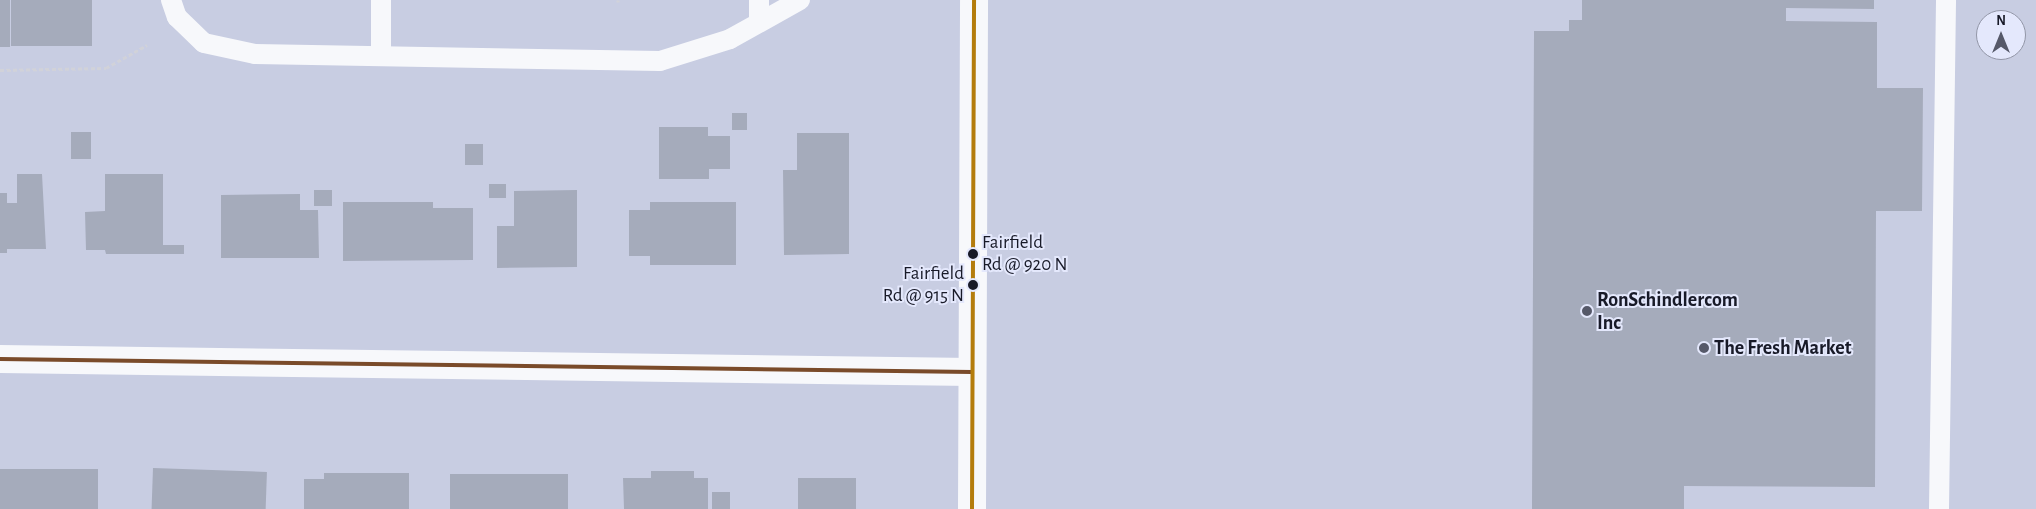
<!DOCTYPE html>
<html>
<head>
<meta charset="utf-8">
<style>
  body { margin:0 }
  #map { position:relative; width:2036px; height:509px; overflow:hidden; background:#c8cde2; font-family:"Alegreya Sans",sans-serif }
  div>[style] { position:absolute }
  .building>* { inset:0; background:#a5abbb; transform-origin:0 0 }
  .path>* { height:3px; margin-top:-1.5px; transform-origin:0; background:repeating-linear-gradient(90deg,#d1d2d9 0 4px,transparent 0 6.5px) }
  .lane>* { height:20px; margin:-10px; padding:0 10px; transform-origin:10px; border-radius:10px; background:#f7f8fb }
  .street>* { height:28px; margin:-14px; padding:0 14px; transform-origin:14px; border-radius:14px; background:#f7f8fb }
  .secondary>* { height:28px; margin:-14px; padding:0 14px; transform-origin:14px; border-radius:14px; background:#f7f8fb }
  .bus-1>* { height:4px; margin:-2px; padding:0 2px; transform-origin:2px; border-radius:2px; background:#7a4b2a }
  .bus-2>* { height:4px; margin:-2px; padding:0 2px; transform-origin:2px; border-radius:2px; background:#b47c0c }
  .dots>* { width:14px; height:14px; translate:-50% -50%; box-sizing:border-box; border:2px solid #e4e8fc; border-radius:50% }
  span { translate:-50% -50%; white-space:nowrap; text-align:center; line-height:1.15; -webkit-text-stroke:4px #e4e8fc; paint-order:stroke }
  .bus-label { font-size:19px; color:#181a28 }
  .left { translate:0 -50%; text-align:left }
  .right { translate:-100% -50%; text-align:right }
  .poi-label { font-size:20px; color:#181a28; font-weight:700 }
  .north { position:absolute; left:1976px; top:10px; width:50px; height:50px; box-sizing:border-box; background:#e4e8fc; border:1px solid #9296a7; border-radius:50%; rotate:0deg; font-size:14px; font-weight:700; line-height:20px; text-align:center; color:#181a28 }
  .north::after { content:''; display:block; margin:auto; width:18px; height:22px; background:#565969; clip-path:polygon(50% 0,100% 100%,50% 72%,0 100%) }
</style>
</head>
<body>
<div id="map">
  <div class="building">
    <i style="left:0;top:0;width:10px;height:47px"></i>
    <i style="left:11px;top:0;width:81px;height:46px"></i>
    <i style="clip-path:polygon(1582px 0,1874px 0,1874px 9px,1786px 8px,1786px 21px,1877px 22px,1877px 88px,1923px 88px,1922px 211px,1876px 211px,1875px 487px,1684px 486px,1684px 509px,1532px 509px,1534px 31px,1569px 31px,1569px 20px,1582px 20px)"></i>
    <i style="left:732px;top:113px;width:15px;height:17px"></i>
    <i style="clip-path:polygon(659px 127px,708px 127px,708px 136px,730px 136px,730px 169px,709px 169px,709px 179px,659px 179px)"></i>
    <i style="left:71px;top:132px;width:20px;height:27px"></i>
    <i style="clip-path:polygon(797px 133px,849px 133px,849px 254px,784px 255px,783px 170px,797px 170px)"></i>
    <i style="left:465px;top:144px;width:18px;height:21px"></i>
    <i style="clip-path:polygon(17px 174px,42px 174px,46px 249px,7px 249px,7px 253px,0 253px,0 193px,7px 193px,7px 203px,17px 203px)"></i>
    <i style="clip-path:polygon(105px 174px,163px 174px,163px 245px,184px 245px,184px 254px,106px 254px,105px 250px,86px 250px,85px 212px,105px 211px)"></i>
    <i style="left:489px;top:184px;width:17px;height:14px"></i>
    <i style="left:314px;top:190px;width:18px;height:16px"></i>
    <i style="clip-path:polygon(577px 190px,577px 267px,497px 268px,497px 226px,514px 226px,514px 191px)"></i>
    <i style="clip-path:polygon(300px 194px,300px 210px,318px 210px,319px 258px,221px 258px,221px 195px)"></i>
    <i style="clip-path:polygon(343px 202px,433px 202px,433px 208px,473px 208px,473px 260px,343px 261px)"></i>
    <i style="clip-path:polygon(650px 202px,736px 202px,736px 265px,650px 265px,650px 256px,629px 256px,629px 210px,650px 210px)"></i>
    <i style="left:153px;top:468px;width:114px;height:41px;rotate:2deg"></i>
    <i style="left:0;top:469px;width:98px;height:40px"></i>
    <i style="clip-path:polygon(651px 471px,694px 471px,694px 478px,708px 478px,708px 509px,624px 509px,623px 478px,651px 478px)"></i>
    <i style="clip-path:polygon(324px 473px,409px 473px,409px 509px,304px 509px,304px 479px,324px 479px)"></i>
    <i style="left:450px;top:474px;width:118px;height:35px"></i>
    <i style="left:798px;top:478px;width:58px;height:31px"></i>
    <i style="left:712px;top:492px;width:18px;height:17px"></i>
  </div>
  <div class="path">
    <i style="left:618px;top:0;width:2px;rotate:90deg"></i>
    <i style="left:0;top:70px;width:106px;rotate:-1.1deg"></i>
    <i style="left:106px;top:68px;width:47px;rotate:-29.3deg"></i>
  </div>
  <div class="lane">
    <i style="left:171px;top:0;width:18px;rotate:71deg"></i>
    <i style="left:177px;top:17px;width:37px;rotate:44deg"></i>
    <i style="left:204px;top:43px;width:52px;rotate:12.2deg"></i>
    <i style="left:255px;top:54px;width:405px;rotate:1deg"></i>
    <i style="left:660px;top:61px;width:73px;rotate:-17.4deg"></i>
    <i style="left:730px;top:39px;width:80px;rotate:-29.1deg"></i>
    <i style="left:381px;top:0;width:56px;rotate:90deg"></i>
    <i style="left:759px;top:0;width:22px;rotate:90deg"></i>
    <i style="left:1939px;top:509px;width:509px;rotate:-89.21deg"></i>
  </div>
  <div class="street">
    <i style="left:0;top:359px;width:972px;rotate:0.77deg"></i>
  </div>
  <div class="secondary">
    <i style="left:972px;top:509px;width:509px;rotate:-89.77deg"></i>
  </div>
  <div class="bus-1">
    <i style="left:0;top:359px;width:972px;rotate:0.77deg"></i>
  </div>
  <div class="bus-2">
    <i style="left:972px;top:509px;width:509px;rotate:-89.77deg"></i>
  </div>
  <div class="dots">
    <i style="left:973px;top:254px;background:#181a28"></i>
    <i style="left:973px;top:285px;background:#181a28"></i>
    <i style="left:1587px;top:311px;background:#565969"></i>
    <i style="left:1704px;top:348px;background:#565969"></i>
  </div>
  <div class="bus-label">
    <span class="left" style="left:982px;top:254px">Fairfield<br>Rd @ 920 N</span>
    <span class="right" style="left:964px;top:285px">Fairfield<br>Rd @ 915 N</span>
  </div>
  <div class="poi-label">
    <span class="left" style="left:1597px;top:312px">RonSchindlercom<br>Inc</span>
    <span class="left" style="left:1714px;top:348px">The Fresh Market</span>
  </div>
  <div class="north">N</div>
</div>
</body>
</html>
